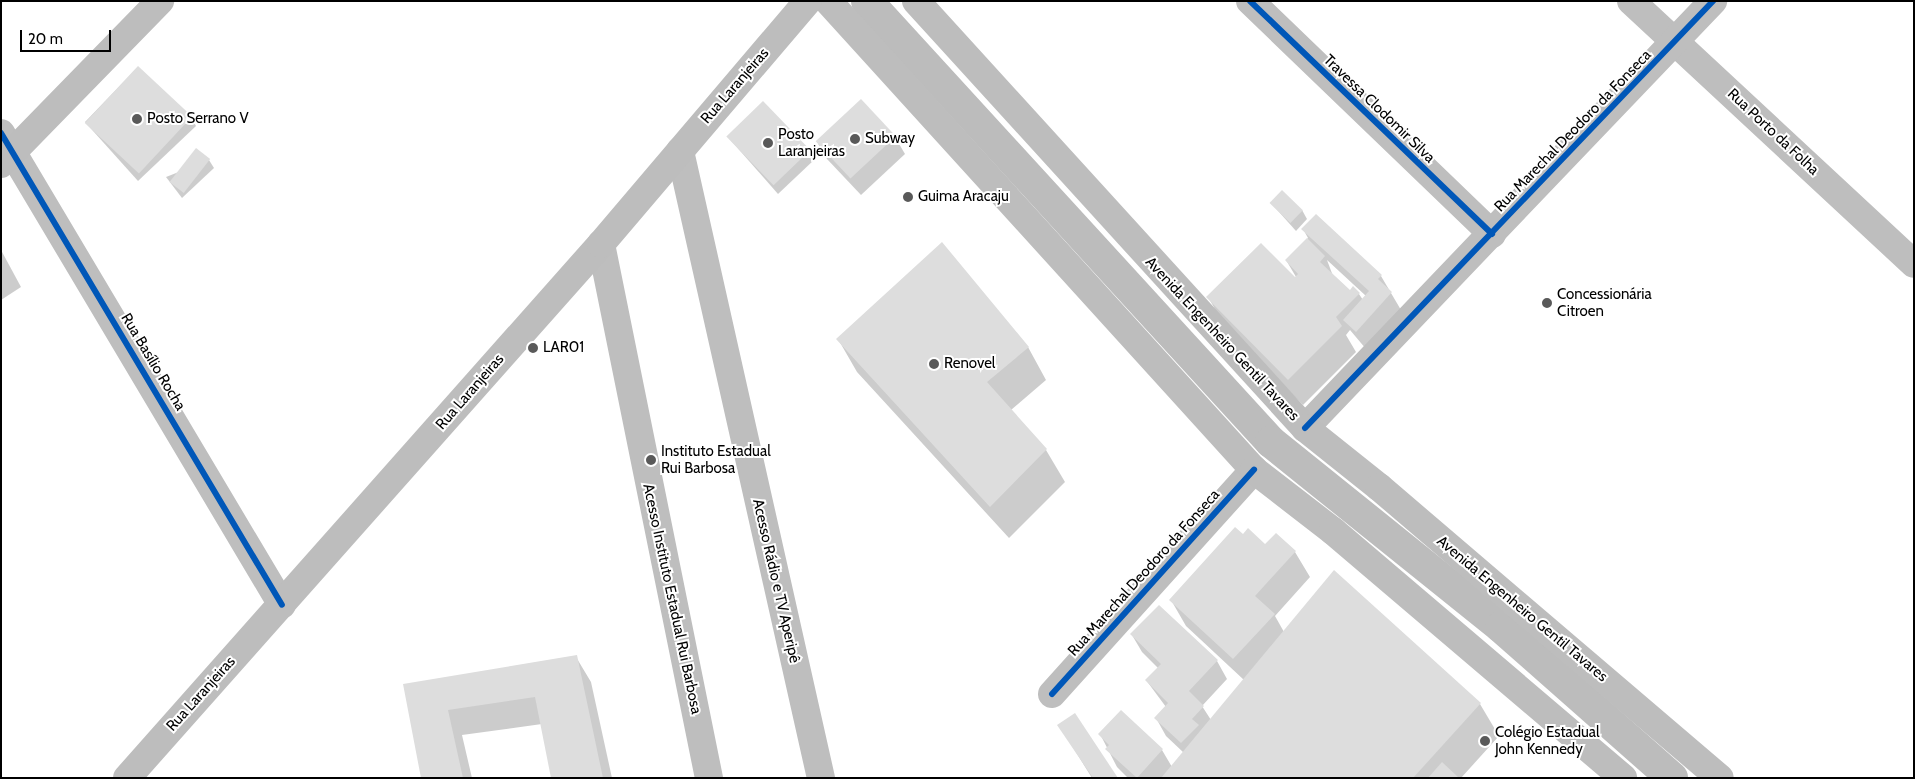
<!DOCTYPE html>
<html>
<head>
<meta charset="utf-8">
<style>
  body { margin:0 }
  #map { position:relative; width:1915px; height:779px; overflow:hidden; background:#fff; font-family:Cabin,sans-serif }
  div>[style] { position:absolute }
  .shadow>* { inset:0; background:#0003 }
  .canal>* { height:32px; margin:-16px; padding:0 16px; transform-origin:16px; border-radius:16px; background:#bcbcbc }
  .building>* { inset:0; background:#ddd; transform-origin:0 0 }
  .minor>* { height:28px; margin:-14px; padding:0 14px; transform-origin:14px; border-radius:14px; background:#bebebe }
  .major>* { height:28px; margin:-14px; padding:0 14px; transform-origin:14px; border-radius:14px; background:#bdbdbd }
  .cycleway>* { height:6px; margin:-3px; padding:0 3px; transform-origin:3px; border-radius:3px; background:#0057b8 }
  .dots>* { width:14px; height:14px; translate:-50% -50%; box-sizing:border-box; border:2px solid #fff; border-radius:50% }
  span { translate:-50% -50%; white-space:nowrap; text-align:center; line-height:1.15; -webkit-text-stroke:4px #fff; paint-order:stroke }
  .street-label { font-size:15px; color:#000 }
  .poi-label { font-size:15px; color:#000 }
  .left { translate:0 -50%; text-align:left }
  .frame { position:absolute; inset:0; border:2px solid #000; pointer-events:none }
  .scale { position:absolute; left:20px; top:30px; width:91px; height:22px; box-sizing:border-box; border:2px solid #000; border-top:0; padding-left:6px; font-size:15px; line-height:18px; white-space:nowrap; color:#000; -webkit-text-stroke:4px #fff; paint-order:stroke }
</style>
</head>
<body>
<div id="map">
  <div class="shadow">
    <i style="clip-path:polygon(138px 67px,191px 117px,196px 126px,138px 181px,85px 122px)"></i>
    <i style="clip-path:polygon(727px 136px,809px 151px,814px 160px,778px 194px)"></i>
    <i style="clip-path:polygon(895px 137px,905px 154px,861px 195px,827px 159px,817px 142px)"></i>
    <i style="clip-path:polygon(209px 160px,214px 168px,182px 198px,166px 177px)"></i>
    <i style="clip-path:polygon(1271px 203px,1302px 210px,1307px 219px,1296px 231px)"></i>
    <i style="clip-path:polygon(evenodd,1303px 229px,1381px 276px,1401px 310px,1366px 349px,1350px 330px,1346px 335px,1356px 352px,1303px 405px,1223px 323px,1208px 297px,1299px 282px,1286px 260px,1308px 238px,1303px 229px,1327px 260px,1366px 296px,1363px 300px,1359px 294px,1350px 292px,1333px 276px,1327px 260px)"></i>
    <i style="clip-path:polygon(1px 250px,21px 287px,1px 300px)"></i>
    <i style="clip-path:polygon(838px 339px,1028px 347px,1046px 380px,1011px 410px,1046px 450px,1065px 482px,1009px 538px,857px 372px)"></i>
    <i style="clip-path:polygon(1243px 536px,1265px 546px,1295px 552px,1310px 577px,1275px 616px,1284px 632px,1480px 704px,1499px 736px,1461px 778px,1128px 778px,1117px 767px,1100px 734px,1121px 711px,1162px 750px,1172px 767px,1184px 753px,1166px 736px,1156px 718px,1166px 707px,1146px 680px,1158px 668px,1142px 652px,1132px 635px,1159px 606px,1217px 661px,1227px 679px,1202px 706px,1211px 720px,1244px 680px,1186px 626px,1171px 600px)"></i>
    <i style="clip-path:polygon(576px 657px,591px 682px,612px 778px,553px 778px,542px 724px,462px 735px,472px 778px,423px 778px,404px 685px)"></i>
    <i style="clip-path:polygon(1059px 725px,1117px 778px,1092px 778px)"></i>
  </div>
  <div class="canal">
    <i style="left:867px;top:1px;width:598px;rotate:47.51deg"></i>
    <i style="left:1271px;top:442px;width:295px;rotate:38.8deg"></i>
    <i style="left:1501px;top:627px;width:228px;rotate:41.4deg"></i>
  </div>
  <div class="building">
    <i style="left:138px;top:66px;width:74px;height:78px;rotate:43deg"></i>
    <i style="left:861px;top:99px;width:51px;height:62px;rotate:47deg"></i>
    <i style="left:763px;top:101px;width:68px;height:51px;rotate:46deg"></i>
    <i style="left:196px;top:148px;width:18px;height:43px;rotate:38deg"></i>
    <i style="left:1282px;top:190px;width:29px;height:18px;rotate:44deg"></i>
    <i style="clip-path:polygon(1316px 214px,1382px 275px,1378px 279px,1392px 292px,1356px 332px,1343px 320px,1369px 291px,1301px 229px)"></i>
    <i style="clip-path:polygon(1307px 238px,1325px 256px,1320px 262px,1350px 290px,1353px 286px,1360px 293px,1336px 317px,1342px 326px,1288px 380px,1206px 297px,1261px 243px,1295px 277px,1298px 274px,1285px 260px)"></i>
    <i style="clip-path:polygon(942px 242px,1029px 347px,987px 382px,1047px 449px,990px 507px,836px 339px)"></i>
    <i style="clip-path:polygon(1235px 527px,1243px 534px,1248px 528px,1265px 544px,1276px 533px,1296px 551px,1255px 596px,1275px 614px,1233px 659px,1169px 600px)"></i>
    <i style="clip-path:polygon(1334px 570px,1481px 703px,1413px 778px,1161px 778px)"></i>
    <i style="clip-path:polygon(1159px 605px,1218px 660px,1189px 691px,1204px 706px,1192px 719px,1199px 725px,1181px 743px,1154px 718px,1168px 703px,1145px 680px,1161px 664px,1130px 634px)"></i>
    <i style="clip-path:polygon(577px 655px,603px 778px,551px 778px,535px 697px,448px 710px,463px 778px,421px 778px,403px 684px)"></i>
    <i style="clip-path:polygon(1121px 710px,1163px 749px,1137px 778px,1105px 749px,1109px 745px,1098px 734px)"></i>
    <i style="clip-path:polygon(1075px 713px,1118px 778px,1093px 778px,1057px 725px)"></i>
    <i style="clip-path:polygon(1442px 762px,1459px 778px,1428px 778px)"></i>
  </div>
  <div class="minor">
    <i style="left:1250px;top:1px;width:336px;rotate:43.9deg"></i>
    <i style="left:1631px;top:1px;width:386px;rotate:42.9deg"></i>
    <i style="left:1px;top:133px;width:549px;rotate:59.23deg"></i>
    <i style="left:680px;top:151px;width:643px;rotate:77.33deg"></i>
    <i style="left:601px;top:244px;width:545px;rotate:78.57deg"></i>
    <i style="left:1305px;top:428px;width:591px;rotate:-46.3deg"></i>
    <i style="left:1052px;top:694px;width:302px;rotate:-48deg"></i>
  </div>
  <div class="major">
    <i style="left:828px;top:1px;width:634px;rotate:47.75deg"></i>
    <i style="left:1254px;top:470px;width:100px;rotate:37.7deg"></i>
    <i style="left:1333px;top:531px;width:381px;rotate:40.4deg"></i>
    <i style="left:916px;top:1px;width:578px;rotate:47.67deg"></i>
    <i style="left:1305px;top:428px;width:95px;rotate:38.6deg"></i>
    <i style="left:1379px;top:487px;width:448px;rotate:40.5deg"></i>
    <i style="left:1px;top:164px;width:228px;rotate:-45.7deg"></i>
    <i style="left:127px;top:778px;width:714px;rotate:-48.41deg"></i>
    <i style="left:601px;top:244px;width:319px;rotate:-49.6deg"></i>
  </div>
  <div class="cycleway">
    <i style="left:1250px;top:1px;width:336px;rotate:43.9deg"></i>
    <i style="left:1px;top:133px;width:549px;rotate:59.23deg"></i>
    <i style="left:1305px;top:428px;width:591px;rotate:-46.3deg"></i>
    <i style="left:1052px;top:694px;width:302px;rotate:-48deg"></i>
  </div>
  <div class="dots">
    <i style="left:137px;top:119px;background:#595959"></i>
    <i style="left:855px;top:139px;background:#595959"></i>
    <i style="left:768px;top:143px;background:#595959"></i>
    <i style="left:908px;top:197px;background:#595959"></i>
    <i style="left:1547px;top:303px;background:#595959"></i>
    <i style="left:533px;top:348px;background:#595959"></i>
    <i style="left:934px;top:364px;background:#595959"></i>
    <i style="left:651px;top:460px;background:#595959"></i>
    <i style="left:1485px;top:741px;background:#595959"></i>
  </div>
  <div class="street-label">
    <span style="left:735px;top:86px;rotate:-49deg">Rua Laranjeiras</span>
    <span style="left:1379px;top:109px;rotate:44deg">Travessa Clodomir Silva</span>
    <span style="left:1573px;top:131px;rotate:-46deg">Rua Marechal Deodoro da Fonseca</span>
    <span style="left:1773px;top:132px;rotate:43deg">Rua Porto da Folha</span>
    <span style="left:1222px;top:339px;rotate:47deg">Avenida Engenheiro Gentil Tavares</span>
    <span style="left:153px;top:362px;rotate:59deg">Rua Basílio Rocha</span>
    <span style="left:470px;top:392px;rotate:-49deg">Rua Laranjeiras</span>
    <span style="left:1144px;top:573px;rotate:-48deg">Rua Marechal Deodoro da Fonseca</span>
    <span style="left:776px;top:581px;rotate:77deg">Acesso Rádio e TV Aperipê</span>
    <span style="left:672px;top:599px;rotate:78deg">Acesso Instituto Estadual Rui Barbosa</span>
    <span style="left:1522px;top:609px;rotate:40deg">Avenida Engenheiro Gentil Tavares</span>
    <span style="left:201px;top:694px;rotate:-48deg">Rua Laranjeiras</span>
  </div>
  <div class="poi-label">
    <span class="left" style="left:147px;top:119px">Posto Serrano V</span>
    <span class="left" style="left:778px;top:143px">Posto<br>Laranjeiras</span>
    <span class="left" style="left:865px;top:139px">Subway</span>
    <span class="left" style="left:918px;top:197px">Guima Aracaju</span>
    <span class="left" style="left:1557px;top:303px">Concessionária<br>Citroen</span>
    <span class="left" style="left:543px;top:348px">LAR01</span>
    <span class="left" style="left:944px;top:364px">Renovel</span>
    <span class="left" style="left:661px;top:460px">Instituto Estadual<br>Rui Barbosa</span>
    <span class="left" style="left:1495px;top:741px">Colégio Estadual<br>John Kennedy</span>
  </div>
  <div class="frame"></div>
  <div class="scale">20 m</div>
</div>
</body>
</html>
